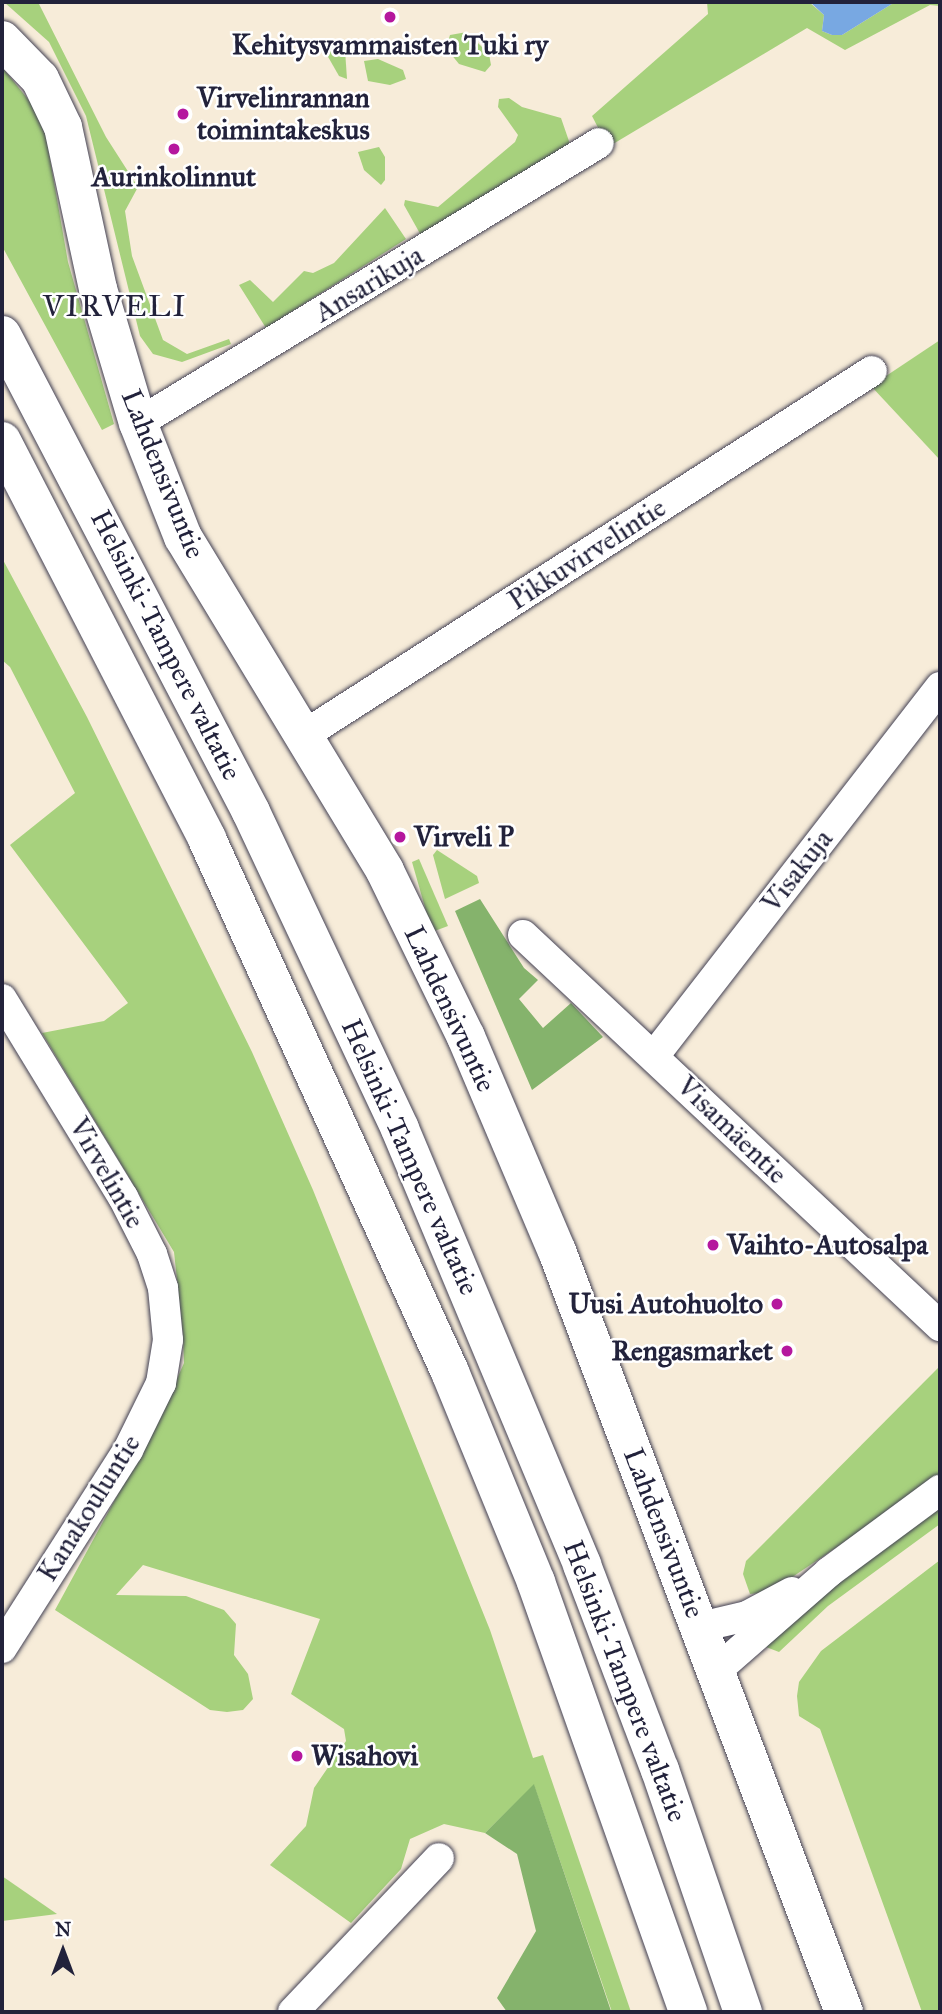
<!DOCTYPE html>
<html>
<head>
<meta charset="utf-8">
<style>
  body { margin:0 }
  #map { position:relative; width:942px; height:2014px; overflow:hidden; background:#f7ecd9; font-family:"IM FELL Great Primer",serif }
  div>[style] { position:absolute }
  .green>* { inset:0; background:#a7d17d }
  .forest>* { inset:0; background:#85b36c }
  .water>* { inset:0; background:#78a8e2 }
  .roads { filter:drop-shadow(0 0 2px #424053) drop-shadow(0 0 2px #424053) }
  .minor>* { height:30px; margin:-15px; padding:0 15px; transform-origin:15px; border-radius:15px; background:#fff }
  .major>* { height:38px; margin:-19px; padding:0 19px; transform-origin:19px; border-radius:19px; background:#fff }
  .highway>* { height:38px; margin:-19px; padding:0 19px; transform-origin:19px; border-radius:19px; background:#fff }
  .dots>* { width:19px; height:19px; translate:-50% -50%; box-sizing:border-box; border:4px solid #fff; border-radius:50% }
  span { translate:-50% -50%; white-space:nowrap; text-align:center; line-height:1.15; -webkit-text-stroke:5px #fff; paint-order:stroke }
  .poi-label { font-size:28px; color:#22223b; font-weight:700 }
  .left { translate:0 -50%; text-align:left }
  .right { translate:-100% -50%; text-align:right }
  .street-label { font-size:28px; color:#22223b }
  .neighbourhood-label { font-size:30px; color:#22223b; letter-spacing:2px }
  .frame { position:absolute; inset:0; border:4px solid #22223b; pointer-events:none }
  .north { position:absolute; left:28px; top:1916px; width:70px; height:70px; -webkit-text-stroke:5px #fff; paint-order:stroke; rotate:0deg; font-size:19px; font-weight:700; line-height:28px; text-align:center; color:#22223b }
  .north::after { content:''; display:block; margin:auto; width:24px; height:32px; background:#22223b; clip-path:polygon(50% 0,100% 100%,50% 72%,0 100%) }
</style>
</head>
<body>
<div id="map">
  <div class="green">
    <i style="clip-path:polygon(4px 2px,38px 2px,106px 137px,138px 187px,125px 211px,132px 256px,163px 340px,187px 354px,229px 339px,231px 344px,182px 362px,153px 354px,140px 336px,86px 116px,49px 42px)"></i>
    <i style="clip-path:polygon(707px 2px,809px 2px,824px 15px,822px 31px,832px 35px,842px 35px,895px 2px,940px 2px,940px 6px,930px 5px,845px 50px,807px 28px,608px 147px,592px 116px,708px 14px)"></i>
    <i style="clip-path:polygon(467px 32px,489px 54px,491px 65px,485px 72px,459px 64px,446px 48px,450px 35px)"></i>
    <i style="clip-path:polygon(334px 41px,345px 50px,347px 79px,339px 76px,327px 55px,328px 44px)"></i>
    <i style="clip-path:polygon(378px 59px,403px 70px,406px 79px,390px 85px,368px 81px,364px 61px)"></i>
    <i style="clip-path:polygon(2px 67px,31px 103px,46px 136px,68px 262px,114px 424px,102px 430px,2px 246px)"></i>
    <i style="clip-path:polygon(509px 98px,522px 107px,561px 118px,570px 144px,423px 239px,404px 205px,405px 200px,438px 207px,515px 142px,518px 135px,498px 107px,499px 99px)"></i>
    <i style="clip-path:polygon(379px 147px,385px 157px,385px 180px,381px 185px,364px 170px,358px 152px)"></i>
    <i style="clip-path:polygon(385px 208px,406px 239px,266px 328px,239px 285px,250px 280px,273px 302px,304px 271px,313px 273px,334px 263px)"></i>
    <i style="clip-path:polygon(940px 340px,940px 460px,871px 386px)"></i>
    <i style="clip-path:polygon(2px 558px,87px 717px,252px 1052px,313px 1190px,490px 1630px,533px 1758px,543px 1755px,631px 2012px,612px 2012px,534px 1785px,485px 1833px,444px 1824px,410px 1839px,401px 1869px,351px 1923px,270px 1865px,306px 1826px,314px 1788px,346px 1741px,344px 1729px,291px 1694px,320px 1619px,143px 1565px,116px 1595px,186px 1596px,224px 1610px,236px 1624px,234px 1655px,248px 1674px,253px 1699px,243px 1710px,227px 1712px,210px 1710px,55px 1610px,161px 1415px,184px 1363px,183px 1335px,174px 1252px,42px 1033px,104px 1021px,128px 1003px,10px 845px,75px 793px,10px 667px,2px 660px)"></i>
    <i style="clip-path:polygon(437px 850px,477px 876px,479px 883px,445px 899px,433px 855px)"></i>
    <i style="clip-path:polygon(419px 859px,448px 926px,432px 932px,412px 862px)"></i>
    <i style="clip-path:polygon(940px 1366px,940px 1478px,770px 1592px,750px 1594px,743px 1574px,746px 1561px)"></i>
    <i style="clip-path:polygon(940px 1502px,940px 1524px,828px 1606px,779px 1652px,766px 1647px,787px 1619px)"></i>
    <i style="clip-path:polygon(940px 1560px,940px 2012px,922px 2012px,820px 1729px,799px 1716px,797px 1696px,799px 1682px,821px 1651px)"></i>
    <i style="clip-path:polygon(2px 1876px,57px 1914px,2px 1921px)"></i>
  </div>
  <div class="forest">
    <i style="clip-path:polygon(480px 899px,524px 968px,538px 980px,519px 999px,543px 1028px,571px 1003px,603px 1037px,532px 1090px,455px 911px)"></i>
    <i style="clip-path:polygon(534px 1784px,611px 2011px,612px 2012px,507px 2012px,497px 1998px,536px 1931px,517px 1854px,485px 1833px)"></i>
  </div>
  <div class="water">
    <i style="clip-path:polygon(810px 2px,809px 2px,895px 2px,842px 35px,832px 35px,822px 31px,824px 15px)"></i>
  </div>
  <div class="roads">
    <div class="minor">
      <i style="left:138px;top:423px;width:539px;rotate:-31.27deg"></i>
      <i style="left:301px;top:737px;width:678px;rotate:-32.66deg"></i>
      <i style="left:523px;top:935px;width:572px;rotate:43.16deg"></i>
      <i style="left:2px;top:999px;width:232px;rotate:58.6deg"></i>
      <i style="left:123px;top:1197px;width:64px;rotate:63deg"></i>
      <i style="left:152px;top:1254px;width:36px;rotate:72deg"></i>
      <i style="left:163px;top:1288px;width:52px;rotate:84.5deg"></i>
      <i style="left:168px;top:1340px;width:44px;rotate:99.2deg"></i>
      <i style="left:161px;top:1383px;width:75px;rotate:116.2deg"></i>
      <i style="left:128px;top:1450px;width:235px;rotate:122.5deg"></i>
      <i style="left:654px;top:1056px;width:467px;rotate:-52.2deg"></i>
      <i style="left:700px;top:1627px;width:48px;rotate:-13.2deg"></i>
      <i style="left:747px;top:1616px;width:51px;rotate:-28.1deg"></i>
      <i style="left:716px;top:1671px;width:150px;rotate:-41.2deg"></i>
      <i style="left:829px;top:1572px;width:138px;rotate:-36.5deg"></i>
      <i style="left:293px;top:2012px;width:212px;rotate:-46.5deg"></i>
    </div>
    <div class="major">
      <i style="left:2px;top:40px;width:54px;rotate:45.7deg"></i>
      <i style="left:40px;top:79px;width:53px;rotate:64.4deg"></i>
      <i style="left:63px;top:127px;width:166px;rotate:77.8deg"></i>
      <i style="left:98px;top:289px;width:140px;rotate:73.4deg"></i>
      <i style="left:138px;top:423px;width:123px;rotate:68.5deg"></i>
      <i style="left:183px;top:537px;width:390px;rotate:58.8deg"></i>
      <i style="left:385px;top:871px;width:185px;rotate:64deg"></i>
      <i style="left:466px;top:1037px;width:233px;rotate:67deg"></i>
      <i style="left:557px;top:1251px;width:813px;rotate:69.34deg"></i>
    </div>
    <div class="highway">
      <i style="left:2px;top:335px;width:538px;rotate:62.43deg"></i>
      <i style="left:251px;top:812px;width:350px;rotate:64.8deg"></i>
      <i style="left:400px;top:1129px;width:472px;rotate:67.3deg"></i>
      <i style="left:582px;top:1565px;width:219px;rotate:69.2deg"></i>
      <i style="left:660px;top:1770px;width:256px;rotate:71.1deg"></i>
      <i style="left:2px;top:441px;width:448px;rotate:62.7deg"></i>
      <i style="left:207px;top:839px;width:586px;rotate:65.49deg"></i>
      <i style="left:450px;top:1372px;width:227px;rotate:67.7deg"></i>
      <i style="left:536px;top:1582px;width:456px;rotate:70.5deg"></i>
    </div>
  </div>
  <div class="dots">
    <i style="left:390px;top:17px;background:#b5179e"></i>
    <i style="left:183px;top:114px;background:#b5179e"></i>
    <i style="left:174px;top:149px;background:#b5179e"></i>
    <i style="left:400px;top:837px;background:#b5179e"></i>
    <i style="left:713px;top:1245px;background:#b5179e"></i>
    <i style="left:777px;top:1304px;background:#b5179e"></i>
    <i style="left:787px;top:1351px;background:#b5179e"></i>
    <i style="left:297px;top:1756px;background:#b5179e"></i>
  </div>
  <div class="poi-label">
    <span style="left:390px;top:45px">Kehitysvammaisten Tuki ry</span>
    <span class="left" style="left:197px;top:114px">Virvelinrannan<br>toimintakeskus</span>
    <span style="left:174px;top:177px">Aurinkolinnut</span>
    <span class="left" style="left:414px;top:837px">Virveli P</span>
    <span class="left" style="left:727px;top:1245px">Vaihto-Autosalpa</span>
    <span class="right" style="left:763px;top:1304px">Uusi Autohuolto</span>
    <span class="right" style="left:773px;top:1351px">Rengasmarket</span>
    <span class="left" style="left:311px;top:1756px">Wisahovi</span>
  </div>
  <div class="street-label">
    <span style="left:369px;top:284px;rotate:-31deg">Ansarikuja</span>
    <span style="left:163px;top:474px;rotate:68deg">Lahdensivuntie</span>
    <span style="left:587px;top:554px;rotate:-33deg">Pikkuvirvelintie</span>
    <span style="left:166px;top:645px;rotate:63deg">Helsinki-Tampere valtatie</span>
    <span style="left:797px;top:871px;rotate:-52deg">Visakuja</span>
    <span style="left:450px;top:1009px;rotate:65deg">Lahdensivuntie</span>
    <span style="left:732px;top:1130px;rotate:44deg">Visamäentie</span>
    <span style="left:410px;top:1157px;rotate:66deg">Helsinki-Tampere valtatie</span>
    <span style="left:107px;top:1173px;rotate:60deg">Virvelintie</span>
    <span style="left:89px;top:1508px;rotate:-58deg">Kanakouluntie</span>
    <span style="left:664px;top:1533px;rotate:69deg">Lahdensivuntie</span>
    <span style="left:625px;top:1681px;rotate:69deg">Helsinki-Tampere valtatie</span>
  </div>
  <div class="neighbourhood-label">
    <span style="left:115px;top:306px">VIRVELI</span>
  </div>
  <div class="frame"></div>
  <div class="north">N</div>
</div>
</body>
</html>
